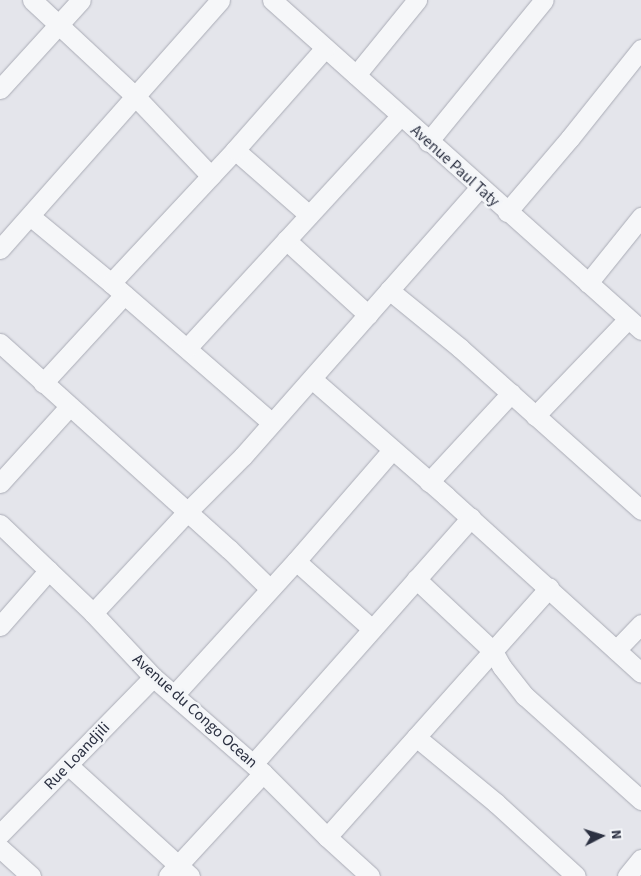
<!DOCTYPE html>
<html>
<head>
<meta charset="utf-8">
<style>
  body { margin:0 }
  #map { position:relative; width:641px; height:876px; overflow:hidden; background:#e4e5eb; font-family:"Source Sans 3",sans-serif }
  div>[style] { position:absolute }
  .roads { filter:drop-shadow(0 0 1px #a9abb5) drop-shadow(0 0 1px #a9abb5) }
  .minor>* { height:19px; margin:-9.5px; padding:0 9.5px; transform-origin:9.5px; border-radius:9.5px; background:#f6f7f9 }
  span { translate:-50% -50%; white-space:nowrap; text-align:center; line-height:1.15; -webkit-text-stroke:5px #f3f5f8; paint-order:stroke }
  .street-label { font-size:16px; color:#2c3142 }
  .north { position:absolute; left:576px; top:811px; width:50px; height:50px; -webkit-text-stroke:4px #f3f5f8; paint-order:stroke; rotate:85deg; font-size:14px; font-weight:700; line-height:20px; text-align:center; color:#2c3142 }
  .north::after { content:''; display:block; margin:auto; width:18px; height:22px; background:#2c3142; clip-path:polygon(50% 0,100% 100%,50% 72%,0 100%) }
</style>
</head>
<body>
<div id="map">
  <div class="roads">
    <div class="minor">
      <i style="left:32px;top:0;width:141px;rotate:43deg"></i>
      <i style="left:135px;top:96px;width:110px;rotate:46.5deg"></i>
      <i style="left:272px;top:0;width:495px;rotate:41.8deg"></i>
      <i style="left:356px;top:75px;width:97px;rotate:-50.9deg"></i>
      <i style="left:0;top:89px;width:120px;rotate:-47.7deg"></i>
      <i style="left:428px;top:142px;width:183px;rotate:-50.8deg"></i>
      <i style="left:235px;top:150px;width:98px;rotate:41.3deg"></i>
      <i style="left:507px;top:212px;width:97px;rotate:-49.6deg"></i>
      <i style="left:570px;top:138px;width:114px;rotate:-51.4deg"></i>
      <i style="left:30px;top:216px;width:105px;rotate:39.6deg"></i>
      <i style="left:111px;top:283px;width:213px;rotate:41deg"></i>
      <i style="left:286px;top:240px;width:111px;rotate:42.4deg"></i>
      <i style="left:0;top:249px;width:332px;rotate:-48.5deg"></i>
      <i style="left:111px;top:283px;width:182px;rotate:-47deg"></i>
      <i style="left:235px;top:150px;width:136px;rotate:-48.6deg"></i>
      <i style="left:588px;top:283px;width:85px;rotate:-51.2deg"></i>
      <i style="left:389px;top:290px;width:92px;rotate:39.2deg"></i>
      <i style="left:460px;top:348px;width:243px;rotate:41.8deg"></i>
      <i style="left:0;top:343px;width:308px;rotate:42deg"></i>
      <i style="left:229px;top:549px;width:57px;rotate:44.3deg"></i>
      <i style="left:187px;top:348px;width:315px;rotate:-47.4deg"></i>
      <i style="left:312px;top:379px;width:178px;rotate:41.1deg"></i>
      <i style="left:446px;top:496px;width:263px;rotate:42.2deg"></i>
      <i style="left:43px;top:383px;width:120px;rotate:-47.4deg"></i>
      <i style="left:535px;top:416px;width:134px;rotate:-46.2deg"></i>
      <i style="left:429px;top:482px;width:121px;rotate:-47.3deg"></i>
      <i style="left:0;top:483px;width:103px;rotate:-47.8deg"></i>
      <i style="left:0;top:524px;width:129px;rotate:43.7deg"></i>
      <i style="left:93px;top:613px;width:88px;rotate:46.8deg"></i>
      <i style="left:153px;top:677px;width:146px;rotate:41.1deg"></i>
      <i style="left:263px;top:773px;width:91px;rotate:45deg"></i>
      <i style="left:327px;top:837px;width:58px;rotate:42.2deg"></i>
      <i style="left:296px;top:561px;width:102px;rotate:41.8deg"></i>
      <i style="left:416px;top:579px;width:105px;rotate:43.1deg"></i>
      <i style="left:493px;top:651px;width:18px;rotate:61deg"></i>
      <i style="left:502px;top:667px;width:37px;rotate:52deg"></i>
      <i style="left:525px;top:696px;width:156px;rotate:41.9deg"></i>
      <i style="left:93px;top:613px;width:138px;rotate:-47.1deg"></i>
      <i style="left:187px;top:512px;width:79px;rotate:-45deg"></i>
      <i style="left:243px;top:456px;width:357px;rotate:-48.6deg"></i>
      <i style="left:0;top:626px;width:74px;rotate:-48.8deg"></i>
      <i style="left:616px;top:650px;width:36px;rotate:-46deg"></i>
      <i style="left:174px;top:695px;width:181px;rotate:-47.7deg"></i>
      <i style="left:296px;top:561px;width:147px;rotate:-49.1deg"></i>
      <i style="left:416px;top:737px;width:104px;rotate:39.5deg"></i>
      <i style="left:496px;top:803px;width:108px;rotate:42.4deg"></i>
      <i style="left:253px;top:764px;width:329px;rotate:-48.5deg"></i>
      <i style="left:68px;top:765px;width:165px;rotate:42.3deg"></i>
      <i style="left:0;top:834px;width:219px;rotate:-45.7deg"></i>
      <i style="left:327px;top:837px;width:334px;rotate:-48.3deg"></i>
      <i style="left:0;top:848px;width:42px;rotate:42.1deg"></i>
      <i style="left:168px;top:876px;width:140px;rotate:-47.3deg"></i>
      <i style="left:627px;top:876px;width:22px;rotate:-51deg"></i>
    </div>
  </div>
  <div class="street-label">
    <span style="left:455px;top:166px;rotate:42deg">Avenue Paul Taty</span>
    <span style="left:195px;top:711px;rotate:42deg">Avenue du Congo Ocean</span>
    <span style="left:77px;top:756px;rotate:-46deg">Rue Loandjili</span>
  </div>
  <div class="north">N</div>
</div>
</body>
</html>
